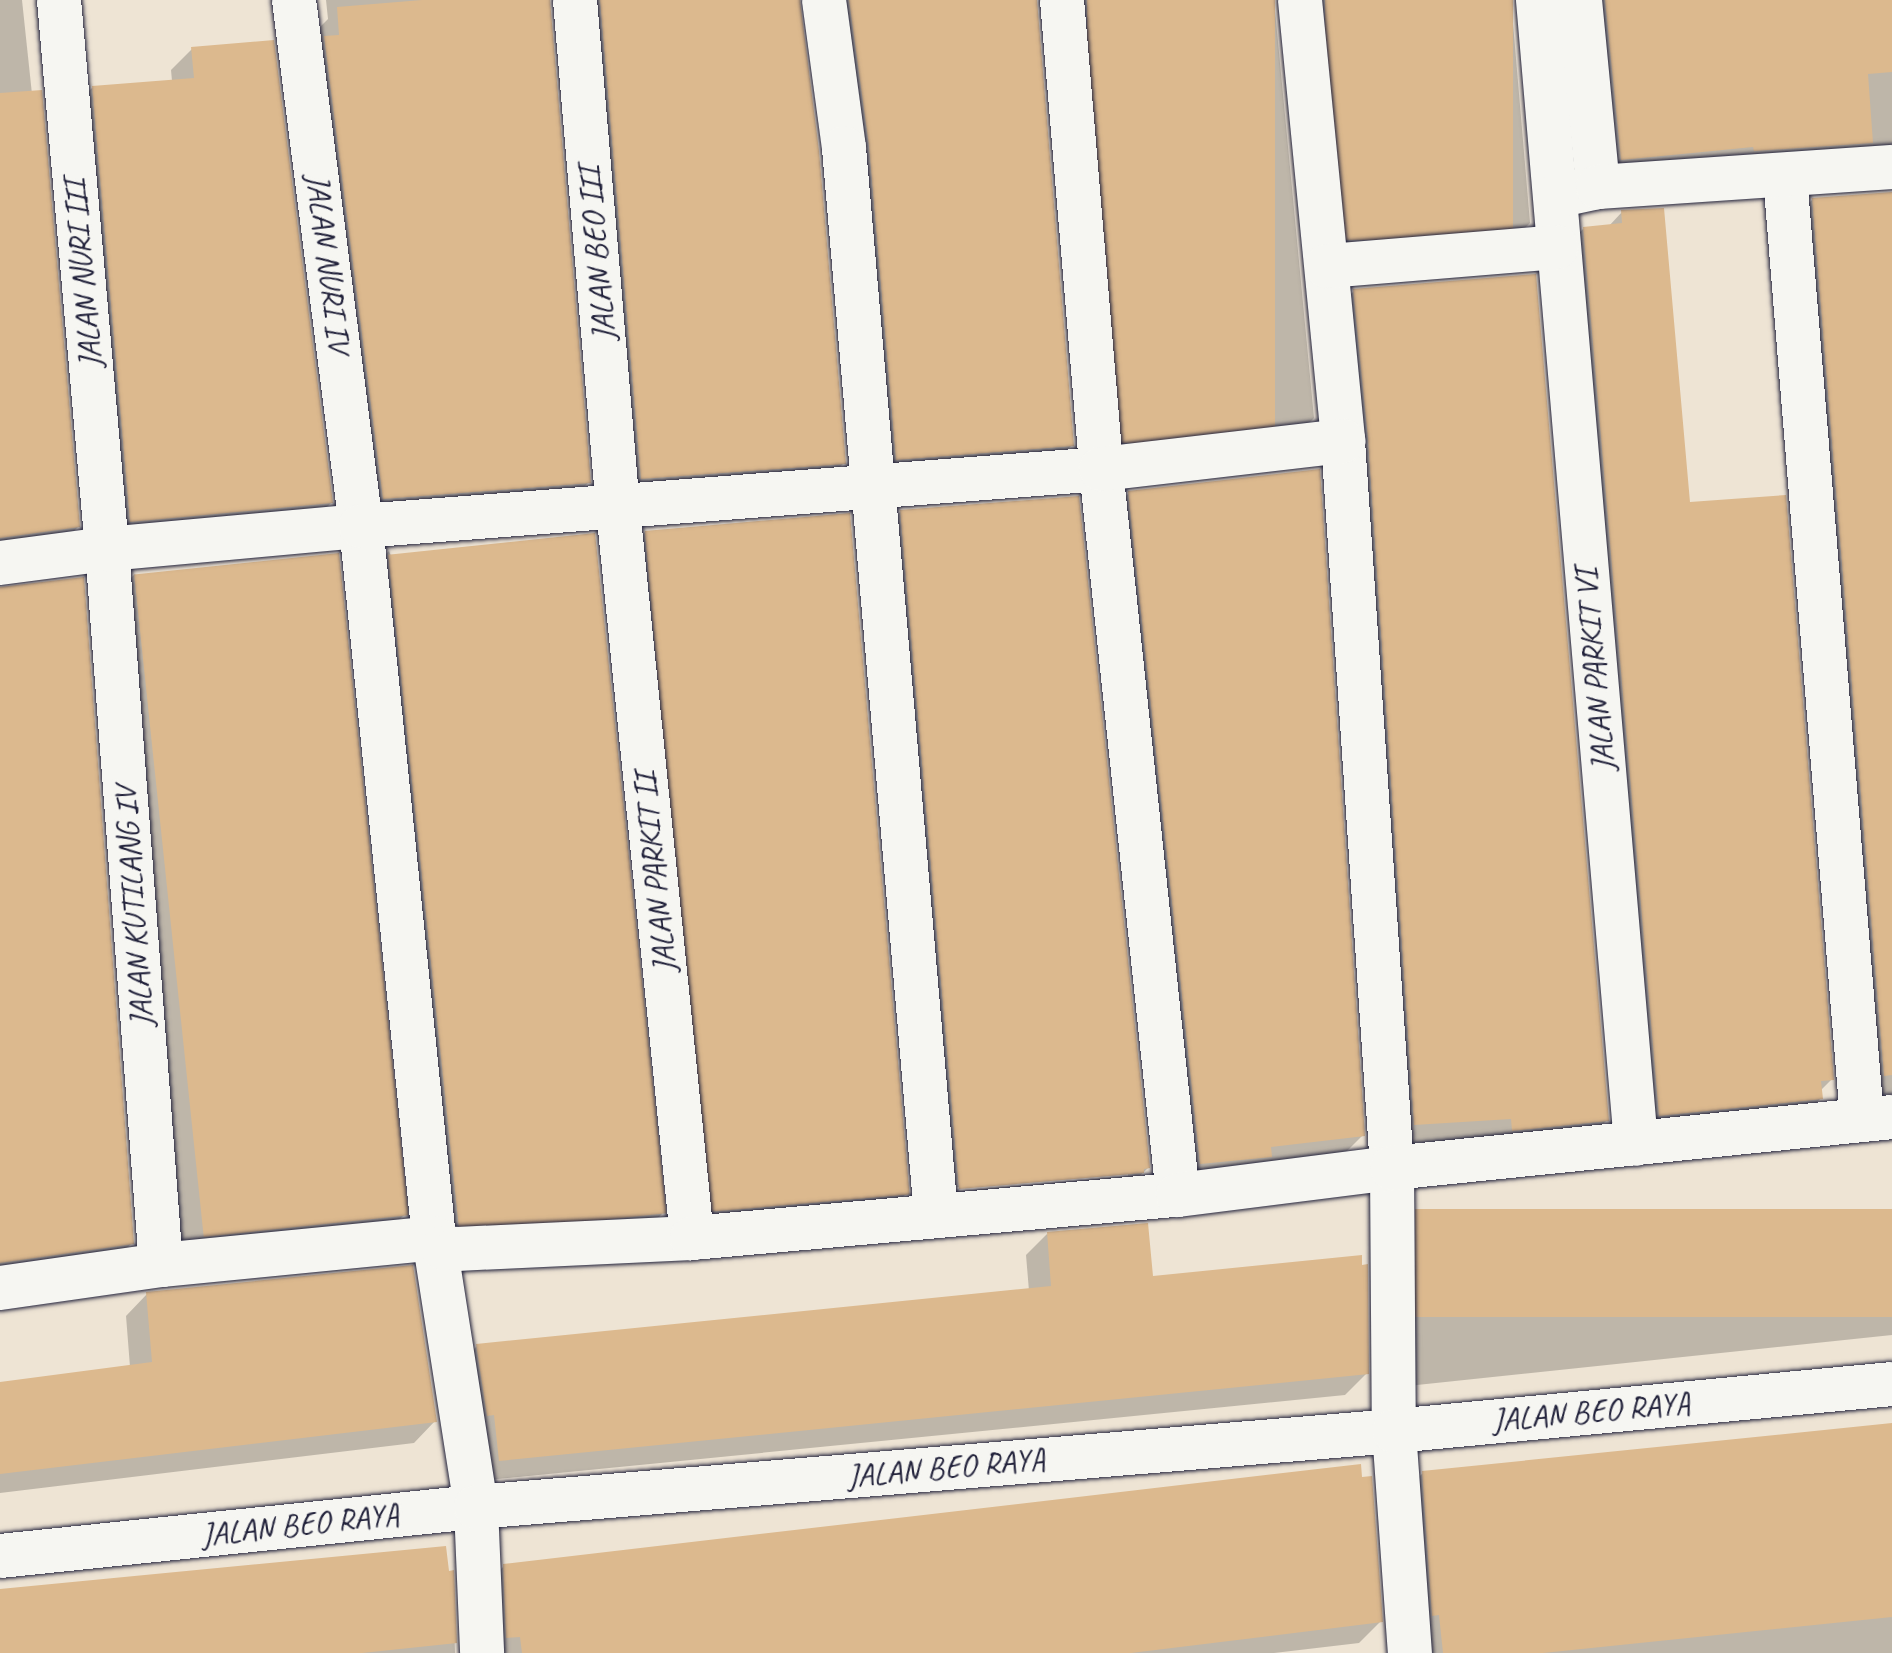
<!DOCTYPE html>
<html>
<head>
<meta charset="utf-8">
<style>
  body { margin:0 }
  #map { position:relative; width:1892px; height:1653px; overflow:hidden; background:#eee4d4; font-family:Caveat,sans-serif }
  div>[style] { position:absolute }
  .shadow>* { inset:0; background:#0003; transform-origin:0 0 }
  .building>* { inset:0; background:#dcb98e; transform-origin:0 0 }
  .roads { filter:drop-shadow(0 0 2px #22223b) drop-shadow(0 0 2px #22223b) }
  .street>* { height:44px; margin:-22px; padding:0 22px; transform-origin:22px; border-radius:22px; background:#f6f6f2 }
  span { translate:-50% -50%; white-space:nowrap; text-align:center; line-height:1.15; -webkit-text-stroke:6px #f6f6f2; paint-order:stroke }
  .street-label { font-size:32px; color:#22223b }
</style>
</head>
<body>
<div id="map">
  <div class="shadow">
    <i style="clip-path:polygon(0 0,22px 0,78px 527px,57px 548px,0 555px)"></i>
    <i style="clip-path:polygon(326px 0,548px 0,589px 482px,567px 504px,362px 520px,316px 31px,328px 19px)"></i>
    <i style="clip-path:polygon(566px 0,798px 0,844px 463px,822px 484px,620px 500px)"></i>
    <i style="clip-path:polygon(814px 0,1035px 0,1072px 445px,1050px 467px,875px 480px)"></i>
    <i style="clip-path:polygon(1053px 0,1274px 0,1314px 418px,1292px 440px,1103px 462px)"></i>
    <i style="clip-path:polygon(1290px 0,1511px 0,1530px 223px,1508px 245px,1327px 260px)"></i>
    <i style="left:1583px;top:0;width:309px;height:182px"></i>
    <i style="clip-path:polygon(192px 49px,331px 503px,310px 524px,109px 542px,71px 109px,92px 88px,172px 81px,171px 70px)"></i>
    <i style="clip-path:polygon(1892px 194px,1892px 1094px,1863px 1096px,1791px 221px,1813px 199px)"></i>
    <i style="clip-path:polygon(1622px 212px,1688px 504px,1832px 1079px,1820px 1091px,1821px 1098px,1801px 1118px,1639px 1135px,1563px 249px,1583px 229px,1608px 227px)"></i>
    <i style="clip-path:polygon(1354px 291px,1607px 1120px,1587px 1140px,1492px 1138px,1395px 1144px,1334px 311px)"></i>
    <i style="clip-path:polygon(1129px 493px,1363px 1135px,1341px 1157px,1179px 1184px,1108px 514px)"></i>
    <i style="clip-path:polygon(evenodd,901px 511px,1148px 1168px,1126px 1189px,938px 1210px,880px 533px,901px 511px,1128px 1172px,1128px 1176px,949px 1192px,949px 1188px,1128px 1172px)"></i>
    <i style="clip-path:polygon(646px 531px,907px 1193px,885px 1215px,693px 1232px,624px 553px)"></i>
    <i style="clip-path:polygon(389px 551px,662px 1214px,641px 1235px,437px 1245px,368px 572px)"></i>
    <i style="clip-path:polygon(135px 574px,404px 1215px,383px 1236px,163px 1258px,113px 595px)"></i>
    <i style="clip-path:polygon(0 589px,132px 1243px,111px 1264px,0 1280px)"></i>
    <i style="clip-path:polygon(1892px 1211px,1892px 1335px,1398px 1387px,1397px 1282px,1419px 1261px)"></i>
    <i style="clip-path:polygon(1047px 1234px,1367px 1373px,1345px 1395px,478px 1481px,455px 1368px,477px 1346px,1029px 1291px,1026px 1255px)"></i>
    <i style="clip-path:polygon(147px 1294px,435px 1421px,414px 1443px,0 1493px,0 1383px,130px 1367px,126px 1316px)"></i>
    <i style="clip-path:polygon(1892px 1425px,1892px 1653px,1420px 1653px,1401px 1494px,1423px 1473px)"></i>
    <i style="clip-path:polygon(504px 1566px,1381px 1621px,1359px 1643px,1274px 1653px,485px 1653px,483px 1587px)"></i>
    <i style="clip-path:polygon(452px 1572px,455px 1653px,0 1653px,0 1591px)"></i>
  </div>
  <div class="building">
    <i style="clip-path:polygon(422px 0,550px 0,591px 483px,383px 499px,324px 36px,339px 35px,337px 7px)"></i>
    <i style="clip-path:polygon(600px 0,800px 0,819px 151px,846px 464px,641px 479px)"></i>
    <i style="clip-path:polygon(849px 0,1037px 0,1074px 446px,896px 460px,869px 146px)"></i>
    <i style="left:1087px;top:0;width:188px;height:443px"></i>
    <i style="left:1325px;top:0;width:188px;height:240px"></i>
    <i style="clip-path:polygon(1605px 0,1892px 0,1892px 72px,1868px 74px,1873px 143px,1754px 151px,1753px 147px,1621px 160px)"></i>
    <i style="clip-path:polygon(274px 40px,333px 503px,130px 522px,92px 86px,194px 78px,191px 47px)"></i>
    <i style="clip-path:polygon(42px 90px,80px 527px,0 538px,0 93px)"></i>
    <i style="clip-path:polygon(1892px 192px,1892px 1075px,1884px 1076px,1812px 198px)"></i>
    <i style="clip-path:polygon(1664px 208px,1690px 502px,1786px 495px,1834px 1080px,1821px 1081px,1823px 1099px,1659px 1116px,1583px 227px,1622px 223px,1621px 210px)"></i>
    <i style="clip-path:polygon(1536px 274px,1609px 1121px,1512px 1131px,1511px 1119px,1414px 1125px,1368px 439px,1353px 289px)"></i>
    <i style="clip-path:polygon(1320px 469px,1365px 1136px,1271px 1147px,1272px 1157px,1200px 1164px,1128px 491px)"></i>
    <i style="clip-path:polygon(1079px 496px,1150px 1168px,1144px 1169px,1144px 1173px,959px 1189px,900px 510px)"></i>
    <i style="left:850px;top:513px;width:684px;height:206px;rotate:85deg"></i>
    <i style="left:595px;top:533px;width:684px;height:208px;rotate:84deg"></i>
    <i style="left:339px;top:553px;width:666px;height:206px;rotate:84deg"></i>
    <i style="clip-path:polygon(84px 577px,134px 1244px,0 1263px,0 587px)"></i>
    <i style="left:1892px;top:1209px;width:108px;height:477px;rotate:90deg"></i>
    <i style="clip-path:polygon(1148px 1223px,1153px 1276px,1362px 1255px,1362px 1265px,1368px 1264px,1369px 1374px,499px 1461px,494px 1415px,487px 1416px,476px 1344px,1051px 1286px,1047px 1232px)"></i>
    <i style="clip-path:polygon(413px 1265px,437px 1422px,0 1474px,0 1382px,152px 1362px,146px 1292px)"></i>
    <i style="clip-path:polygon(1892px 1423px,1892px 1617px,1543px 1653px,1443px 1653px,1439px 1615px,1432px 1616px,1422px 1471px)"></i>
    <i style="clip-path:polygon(1361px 1464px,1362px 1477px,1372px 1476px,1383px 1622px,1131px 1653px,522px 1653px,520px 1637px,506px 1638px,503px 1564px)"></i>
    <i style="clip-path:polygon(446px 1546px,449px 1571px,454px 1570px,457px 1643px,362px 1653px,0 1653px,0 1589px)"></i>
  </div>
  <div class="roads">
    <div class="street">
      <i style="left:59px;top:0;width:551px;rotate:85deg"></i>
      <i style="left:107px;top:549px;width:718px;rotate:85.69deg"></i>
      <i style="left:294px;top:0;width:530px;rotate:82.74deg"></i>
      <i style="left:361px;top:526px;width:716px;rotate:84.15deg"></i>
      <i style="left:434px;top:1238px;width:272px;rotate:81.1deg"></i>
      <i style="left:476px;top:1507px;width:146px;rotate:87.6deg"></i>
      <i style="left:575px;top:0;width:511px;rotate:85.17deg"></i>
      <i style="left:618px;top:509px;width:733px;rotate:84.2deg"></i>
      <i style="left:824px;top:0;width:149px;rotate:82.3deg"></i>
      <i style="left:844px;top:148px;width:1071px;rotate:85.07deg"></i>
      <i style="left:1062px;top:0;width:471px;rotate:85.2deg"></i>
      <i style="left:1101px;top:469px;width:730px;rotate:83.95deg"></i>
      <i style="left:1300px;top:0;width:443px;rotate:84.4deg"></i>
      <i style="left:1343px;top:441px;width:729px;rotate:86.14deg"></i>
      <i style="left:1392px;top:1168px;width:263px;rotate:89.6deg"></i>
      <i style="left:1394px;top:1431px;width:223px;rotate:85.9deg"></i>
      <i style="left:1538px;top:0;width:1148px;rotate:85.1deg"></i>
      <i style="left:1580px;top:0;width:188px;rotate:84.5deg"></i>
      <i style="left:1785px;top:176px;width:946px;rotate:85.33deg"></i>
      <i style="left:1556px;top:196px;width:43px;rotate:-12.1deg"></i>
      <i style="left:1598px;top:187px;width:295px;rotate:-3.9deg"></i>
      <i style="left:1327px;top:266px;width:230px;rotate:-4.7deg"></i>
      <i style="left:0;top:563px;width:108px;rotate:-7.5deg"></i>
      <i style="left:107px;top:549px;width:255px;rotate:-5.2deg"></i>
      <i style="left:361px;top:526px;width:742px;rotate:-4.4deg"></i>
      <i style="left:1101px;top:469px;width:244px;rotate:-6.6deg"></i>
      <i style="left:0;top:1288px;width:163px;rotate:-8.1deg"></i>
      <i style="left:161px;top:1265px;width:274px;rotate:-5.6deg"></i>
      <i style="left:434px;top:1238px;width:13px;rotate:48deg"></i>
      <i style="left:443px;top:1248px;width:14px;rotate:4deg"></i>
      <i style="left:457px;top:1249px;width:235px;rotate:-2.7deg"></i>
      <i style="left:692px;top:1238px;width:488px;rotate:-5.1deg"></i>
      <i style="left:1178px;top:1195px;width:216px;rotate:-7.2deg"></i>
      <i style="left:1392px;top:1168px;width:503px;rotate:-5.82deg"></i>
      <i style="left:0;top:1556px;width:479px;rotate:-5.9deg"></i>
      <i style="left:476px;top:1507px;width:921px;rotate:-4.73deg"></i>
      <i style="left:1394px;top:1431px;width:500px;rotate:-5.39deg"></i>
    </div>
  </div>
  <div class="street-label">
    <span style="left:597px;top:254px;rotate:-95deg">JALAN BEO III</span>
    <span style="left:328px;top:263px;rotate:83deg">JALAN NURI IV</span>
    <span style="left:83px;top:274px;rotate:-95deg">JALAN NURI III</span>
    <span style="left:1595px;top:670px;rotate:-95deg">JALAN PARKIT VI</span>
    <span style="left:655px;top:873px;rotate:-96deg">JALAN PARKIT II</span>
    <span style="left:134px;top:907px;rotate:-94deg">JALAN KUTILANG IV</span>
    <span style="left:1591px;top:1412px;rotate:-5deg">JALAN BEO RAYA</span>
    <span style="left:946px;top:1468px;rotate:-5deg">JALAN BEO RAYA</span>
    <span style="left:300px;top:1525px;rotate:-6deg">JALAN BEO RAYA</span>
  </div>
</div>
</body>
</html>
